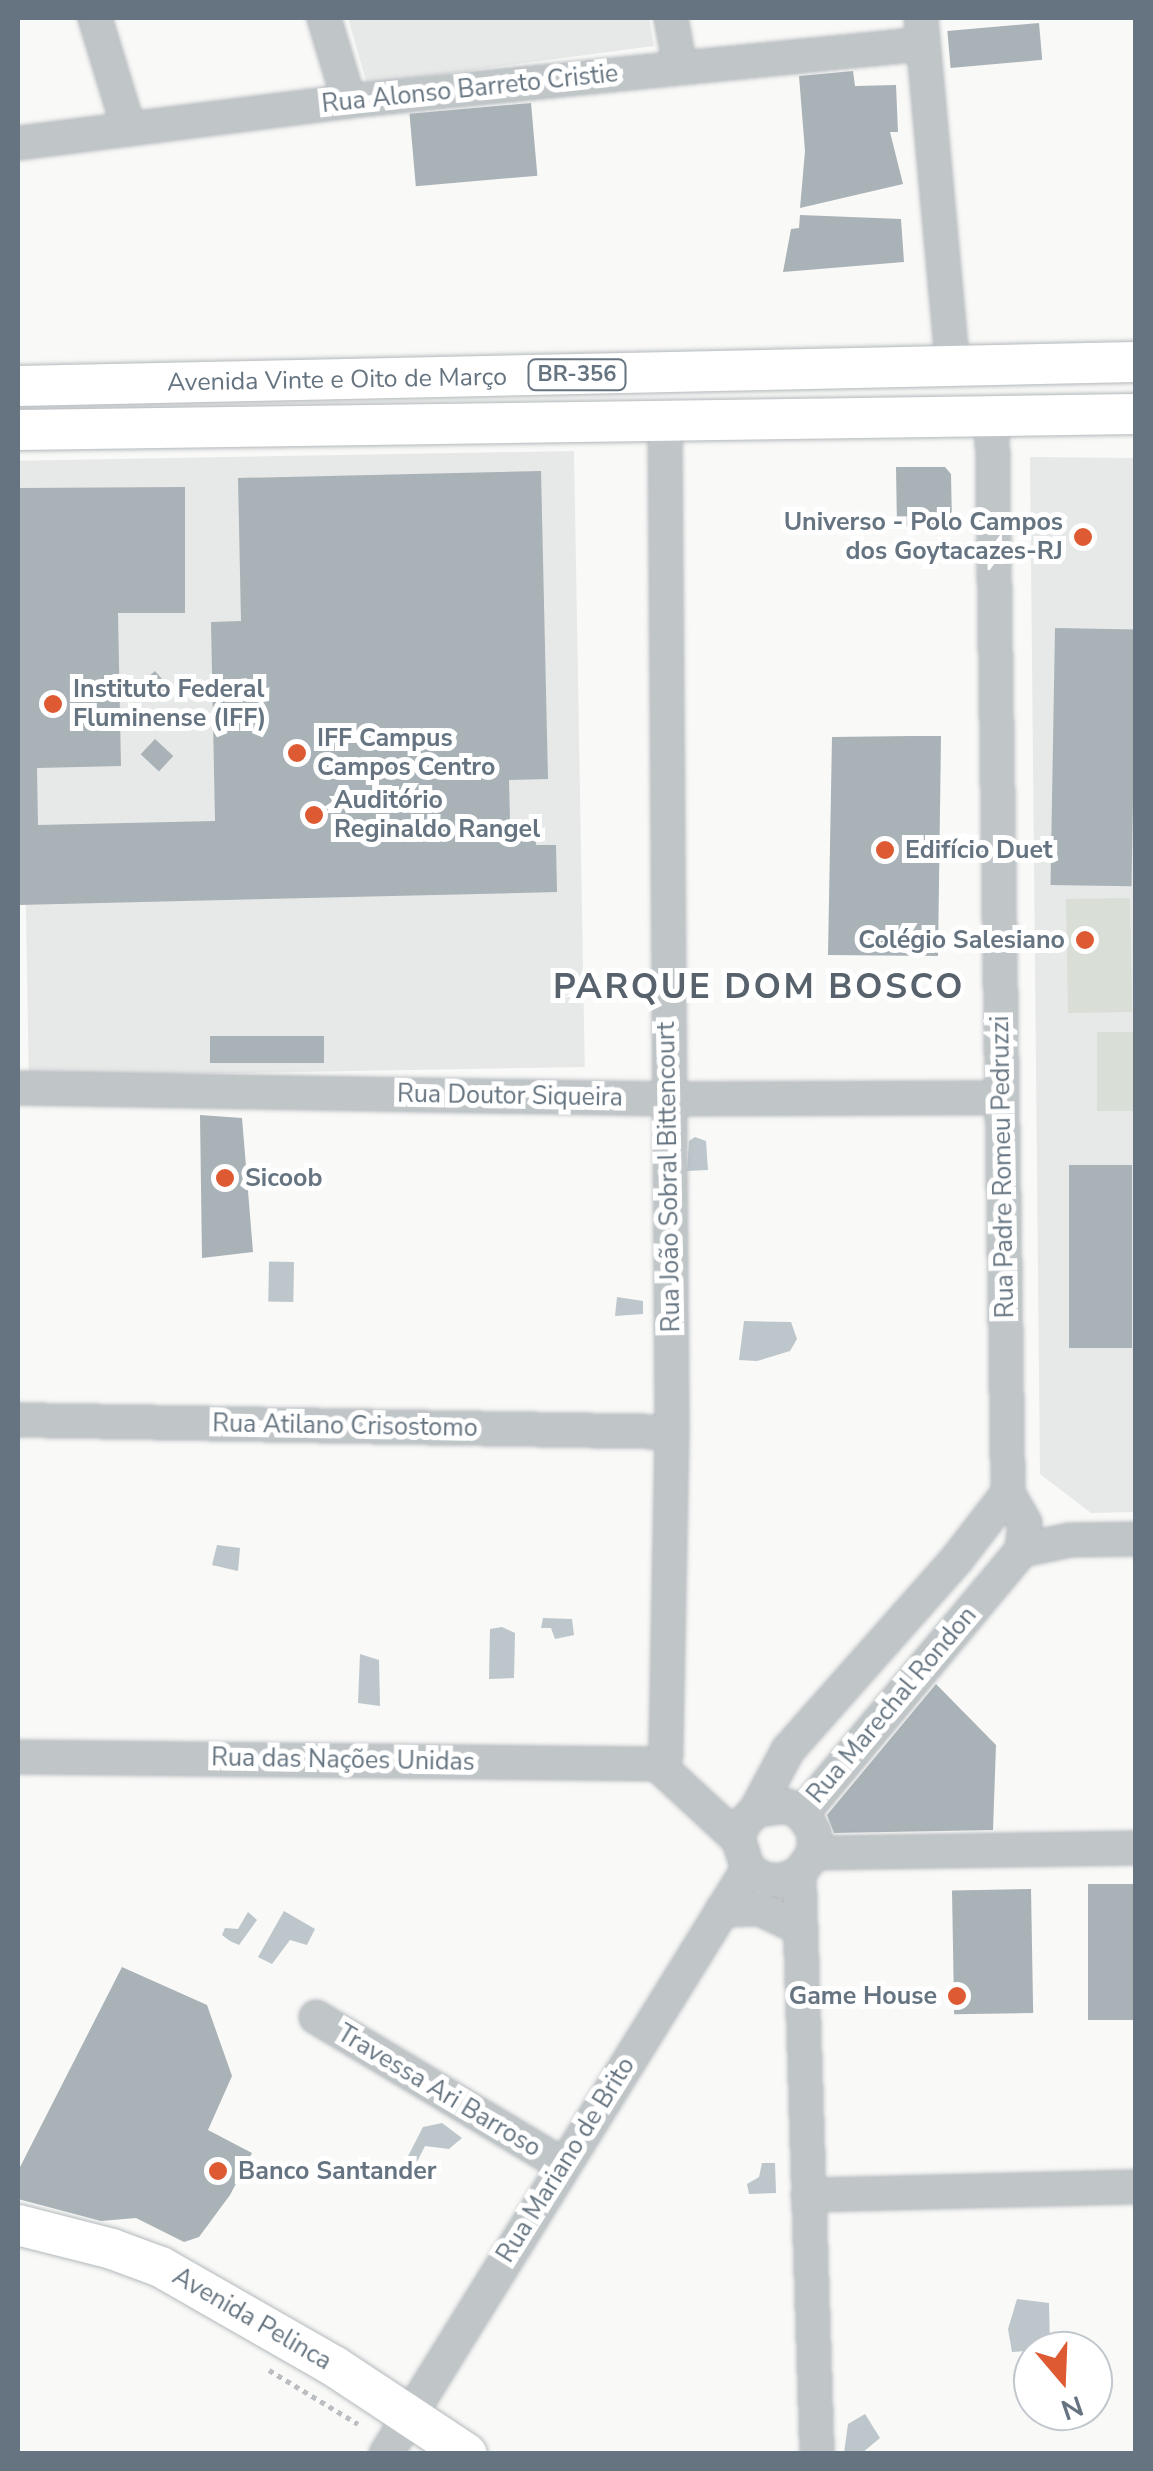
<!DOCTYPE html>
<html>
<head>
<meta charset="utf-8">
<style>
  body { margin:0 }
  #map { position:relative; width:1153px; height:2471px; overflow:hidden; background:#f9f9f7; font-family:"Nunito Sans",sans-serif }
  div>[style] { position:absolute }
  .built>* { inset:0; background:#e7e8e8; transform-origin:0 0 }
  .green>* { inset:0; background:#d9ded6; transform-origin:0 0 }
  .water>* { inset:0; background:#bcc6cb; transform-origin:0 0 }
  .building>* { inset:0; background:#a9b2b7; transform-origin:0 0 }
  .path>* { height:5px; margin-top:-2.5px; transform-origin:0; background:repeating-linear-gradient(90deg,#bbbec0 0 5px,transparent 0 10px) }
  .roads { filter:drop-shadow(0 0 2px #b4b9bd) drop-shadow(0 0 2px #b4b9bd) }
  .minor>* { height:32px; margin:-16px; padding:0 16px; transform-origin:16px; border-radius:16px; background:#c0c5c8 }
  .major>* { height:40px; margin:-20px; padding:0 20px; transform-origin:20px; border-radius:20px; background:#fff }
  .dots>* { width:28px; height:28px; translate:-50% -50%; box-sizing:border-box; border:5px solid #fff; border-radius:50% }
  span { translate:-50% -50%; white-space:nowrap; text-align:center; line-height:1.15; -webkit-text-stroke:10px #fff; paint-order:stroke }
  .shield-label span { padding:2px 8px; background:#fff; border:2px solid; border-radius:8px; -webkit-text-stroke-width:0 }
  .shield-label { font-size:22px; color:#657480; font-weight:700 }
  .street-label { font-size:25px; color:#657480 }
  .poi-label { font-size:25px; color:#657480; font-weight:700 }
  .right { translate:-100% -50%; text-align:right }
  .left { translate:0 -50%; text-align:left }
  .district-label { font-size:35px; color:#57626c; font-weight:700; letter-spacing:2.5px }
  .frame { position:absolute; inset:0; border:20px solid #657480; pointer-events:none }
  .north { position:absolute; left:1013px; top:2331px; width:100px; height:100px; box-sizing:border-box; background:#fff; border:2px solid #c1c7cc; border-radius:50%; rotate:161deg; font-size:28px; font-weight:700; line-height:40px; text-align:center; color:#657480 }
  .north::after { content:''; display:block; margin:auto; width:35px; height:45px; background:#dd5a32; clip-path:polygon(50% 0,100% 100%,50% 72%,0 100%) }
</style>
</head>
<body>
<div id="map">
  <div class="built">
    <i style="clip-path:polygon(348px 18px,649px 18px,654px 46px,367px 84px)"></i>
    <i style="left:574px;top:451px;width:616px;height:556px;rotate:89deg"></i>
    <i style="clip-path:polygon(1030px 457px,1135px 458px,1135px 1512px,1091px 1513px,1040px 1474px)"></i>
  </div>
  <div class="green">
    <i style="left:1130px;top:898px;width:114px;height:64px;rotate:89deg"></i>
    <i style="left:1097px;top:1032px;width:38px;height:79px"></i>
  </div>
  <div class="water">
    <i style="clip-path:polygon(695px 1137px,706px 1141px,708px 1170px,687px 1171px,689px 1141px)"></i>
    <i style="left:294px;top:1262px;width:40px;height:25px;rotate:91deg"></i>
    <i style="clip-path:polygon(617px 1297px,643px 1301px,643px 1314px,615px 1316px)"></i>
    <i style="clip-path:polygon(744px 1321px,791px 1322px,797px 1339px,790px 1351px,757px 1361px,739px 1360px)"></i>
    <i style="clip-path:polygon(217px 1545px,240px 1548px,238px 1571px,212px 1565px)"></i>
    <i style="clip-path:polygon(543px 1618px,572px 1619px,574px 1635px,555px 1639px,551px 1628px,541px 1628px)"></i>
    <i style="clip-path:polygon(502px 1627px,515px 1633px,514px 1678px,489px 1679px,490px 1629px)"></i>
    <i style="clip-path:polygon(360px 1654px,379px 1660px,380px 1706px,358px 1703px)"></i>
    <i style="clip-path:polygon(284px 1911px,315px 1929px,307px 1945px,290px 1940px,272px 1964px,258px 1957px)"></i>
    <i style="clip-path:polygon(248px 1912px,257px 1920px,239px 1945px,230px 1941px,222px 1935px,225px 1928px,238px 1929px)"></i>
    <i style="clip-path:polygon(442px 2123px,462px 2138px,449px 2149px,425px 2146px,413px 2170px,404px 2164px,423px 2127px)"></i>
    <i style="clip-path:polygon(762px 2163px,775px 2163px,776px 2193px,749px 2194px,747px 2184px,759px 2177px)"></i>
    <i style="clip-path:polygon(1017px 2299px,1049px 2303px,1050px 2349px,1012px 2352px,1008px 2329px)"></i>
    <i style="clip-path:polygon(865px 2414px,880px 2438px,862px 2453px,844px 2453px,848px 2424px)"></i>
  </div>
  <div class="building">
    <i style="left:1039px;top:23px;width:37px;height:92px;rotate:85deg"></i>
    <i style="clip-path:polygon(853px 71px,855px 86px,896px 85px,898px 132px,890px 132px,903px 184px,800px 208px,805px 151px,799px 76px)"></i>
    <i style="left:531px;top:103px;width:73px;height:122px;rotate:85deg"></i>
    <i style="clip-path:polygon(800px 215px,901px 219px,904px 262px,783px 272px,791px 229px,799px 228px)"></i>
    <i style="clip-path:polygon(896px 467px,945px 467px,951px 474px,952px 526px,897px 527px)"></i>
    <i style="clip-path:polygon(541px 471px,548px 779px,509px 780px,510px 820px,535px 819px,536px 845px,556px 845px,557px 892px,18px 905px,18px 488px,185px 487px,185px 613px,118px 613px,121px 766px,37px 768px,38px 825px,215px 821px,211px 622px,241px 621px,238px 478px)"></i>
    <i style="left:1055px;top:628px;width:81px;height:257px;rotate:1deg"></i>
    <i style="left:155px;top:671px;width:20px;height:22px;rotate:49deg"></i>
    <i style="clip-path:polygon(911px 736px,941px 736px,938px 956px,828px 955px,832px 737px)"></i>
    <i style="left:155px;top:739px;width:25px;height:21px;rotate:43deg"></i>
    <i style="left:324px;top:1036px;width:27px;height:114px;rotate:90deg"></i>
    <i style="clip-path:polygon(200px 1115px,242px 1118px,253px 1252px,202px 1258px)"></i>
    <i style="left:1069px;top:1165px;width:63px;height:183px"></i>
    <i style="clip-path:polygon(936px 1684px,996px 1745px,993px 1830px,834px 1833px,827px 1815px)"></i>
    <i style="left:1136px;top:1884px;width:136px;height:48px;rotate:90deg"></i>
    <i style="left:1031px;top:1889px;width:124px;height:79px;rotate:89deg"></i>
    <i style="clip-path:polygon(122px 1967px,207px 2005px,232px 2076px,208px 2130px,252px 2153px,230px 2195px,199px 2237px,184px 2242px,136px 2218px,101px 2221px,18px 2199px,18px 2171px)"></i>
  </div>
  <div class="path">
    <i style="left:269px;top:2370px;width:104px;rotate:31.2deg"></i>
  </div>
  <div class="roads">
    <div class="minor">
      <i style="left:95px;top:18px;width:116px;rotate:73deg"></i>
      <i style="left:324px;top:18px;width:87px;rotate:73.2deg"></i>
      <i style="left:671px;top:18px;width:50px;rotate:79.6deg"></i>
      <i style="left:921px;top:18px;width:350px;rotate:84.8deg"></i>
      <i style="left:18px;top:143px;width:334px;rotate:-7.2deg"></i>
      <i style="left:349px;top:101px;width:577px;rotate:-5.67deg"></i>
      <i style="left:665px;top:419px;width:1013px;rotate:89.6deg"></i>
      <i style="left:672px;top:1432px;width:323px;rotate:91.1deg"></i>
      <i style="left:18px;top:1088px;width:649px;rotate:0.97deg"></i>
      <i style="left:667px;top:1099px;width:335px;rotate:-0.2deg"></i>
      <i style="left:18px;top:1420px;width:654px;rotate:1.05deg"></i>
      <i style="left:1022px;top:1550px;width:49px;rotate:-11.8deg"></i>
      <i style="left:1070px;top:1540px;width:66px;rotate:-0.9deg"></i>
      <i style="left:18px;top:1757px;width:639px;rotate:0.63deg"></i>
      <i style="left:657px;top:1764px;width:13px;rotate:-45deg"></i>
      <i style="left:657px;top:1764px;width:110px;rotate:42.8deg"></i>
      <i style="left:756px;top:1810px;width:32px;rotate:-7deg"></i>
      <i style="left:788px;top:1806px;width:16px;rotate:30deg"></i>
      <i style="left:802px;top:1814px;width:22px;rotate:56deg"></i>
      <i style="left:814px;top:1832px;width:21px;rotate:90deg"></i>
      <i style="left:814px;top:1853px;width:26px;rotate:126deg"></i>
      <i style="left:799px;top:1874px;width:19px;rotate:159deg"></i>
      <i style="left:781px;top:1881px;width:18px;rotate:-174deg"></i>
      <i style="left:763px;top:1879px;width:18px;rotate:-146deg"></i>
      <i style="left:748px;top:1869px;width:32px;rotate:-108deg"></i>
      <i style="left:738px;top:1839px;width:16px;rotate:-72deg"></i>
      <i style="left:743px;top:1824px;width:19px;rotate:-47deg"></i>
      <i style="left:756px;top:1810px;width:68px;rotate:-61.9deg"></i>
      <i style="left:788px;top:1750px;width:255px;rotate:-48.5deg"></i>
      <i style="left:957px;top:1559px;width:83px;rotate:-52.3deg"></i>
      <i style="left:1008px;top:1493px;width:1078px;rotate:-90.85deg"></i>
      <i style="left:802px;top:1814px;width:344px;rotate:-50.2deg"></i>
      <i style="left:1022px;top:1550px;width:27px;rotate:-84deg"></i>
      <i style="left:1025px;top:1523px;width:34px;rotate:-120deg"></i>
      <i style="left:814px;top:1853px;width:322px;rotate:-0.9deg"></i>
      <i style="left:799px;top:1874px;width:580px;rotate:88.22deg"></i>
      <i style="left:722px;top:1910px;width:38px;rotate:-2deg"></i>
      <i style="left:760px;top:1909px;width:44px;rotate:25.4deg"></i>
      <i style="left:316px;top:2017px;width:287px;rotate:30.9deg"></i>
      <i style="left:808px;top:2195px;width:328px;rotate:-1.4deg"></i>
      <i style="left:386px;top:2454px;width:688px;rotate:-58.25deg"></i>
    </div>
    <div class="major">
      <i style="left:18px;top:386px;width:1118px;rotate:-1.23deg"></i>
      <i style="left:18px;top:430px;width:1118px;rotate:-0.82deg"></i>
      <i style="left:18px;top:2225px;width:97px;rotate:14.3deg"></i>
      <i style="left:112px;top:2249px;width:52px;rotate:20.2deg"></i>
      <i style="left:161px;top:2267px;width:199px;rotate:29.8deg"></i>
      <i style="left:334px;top:2366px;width:159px;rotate:33.5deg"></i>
    </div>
  </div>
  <div class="dots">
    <i style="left:1083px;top:537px;background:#dd5a32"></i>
    <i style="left:53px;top:704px;background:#dd5a32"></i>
    <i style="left:297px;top:753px;background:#dd5a32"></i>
    <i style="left:314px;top:815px;background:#dd5a32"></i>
    <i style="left:885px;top:850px;background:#dd5a32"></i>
    <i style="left:1085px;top:940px;background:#dd5a32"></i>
    <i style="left:225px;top:1178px;background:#dd5a32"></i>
    <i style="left:957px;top:1996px;background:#dd5a32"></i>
    <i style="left:218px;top:2171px;background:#dd5a32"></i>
  </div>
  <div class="shield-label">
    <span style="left:577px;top:375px">BR-356</span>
  </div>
  <div class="street-label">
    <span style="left:470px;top:89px;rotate:-6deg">Rua Alonso Barreto Cristie</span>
    <span style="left:337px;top:380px;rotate:-1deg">Avenida Vinte e Oito de Março</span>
    <span style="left:510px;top:1096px;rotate:1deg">Rua Doutor Siqueira</span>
    <span style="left:1003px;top:1167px;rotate:-91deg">Rua Padre Romeu Pedruzzi</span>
    <span style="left:669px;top:1177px;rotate:-91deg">Rua João Sobral Bittencourt</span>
    <span style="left:345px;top:1426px;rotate:1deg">Rua Atilano Crisostomo</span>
    <span style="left:892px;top:1705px;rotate:-50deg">Rua Marechal Rondon</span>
    <span style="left:343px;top:1760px;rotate:1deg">Rua das Nações Unidas</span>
    <span style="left:439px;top:2091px;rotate:31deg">Travessa Ari Barroso</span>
    <span style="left:566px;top:2160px;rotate:-58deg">Rua Mariano de Brito</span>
    <span style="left:252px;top:2319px;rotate:30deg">Avenida Pelinca</span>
  </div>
  <div class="poi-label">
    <span class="right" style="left:1063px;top:537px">Universo - Polo Campos<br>dos Goytacazes-RJ</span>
    <span class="left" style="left:73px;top:704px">Instituto Federal<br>Fluminense (IFF)</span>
    <span class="left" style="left:317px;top:753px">IFF Campus<br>Campos Centro</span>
    <span class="left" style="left:334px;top:815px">Auditório<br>Reginaldo Rangel</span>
    <span class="left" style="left:905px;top:850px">Edifício Duet</span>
    <span class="right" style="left:1065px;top:940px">Colégio Salesiano</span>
    <span class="left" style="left:245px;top:1178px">Sicoob</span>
    <span class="right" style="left:937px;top:1996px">Game House</span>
    <span class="left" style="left:238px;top:2171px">Banco Santander</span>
  </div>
  <div class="district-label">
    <span style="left:759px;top:987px">PARQUE DOM BOSCO</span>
  </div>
  <div class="frame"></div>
  <div class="north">N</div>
</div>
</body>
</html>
